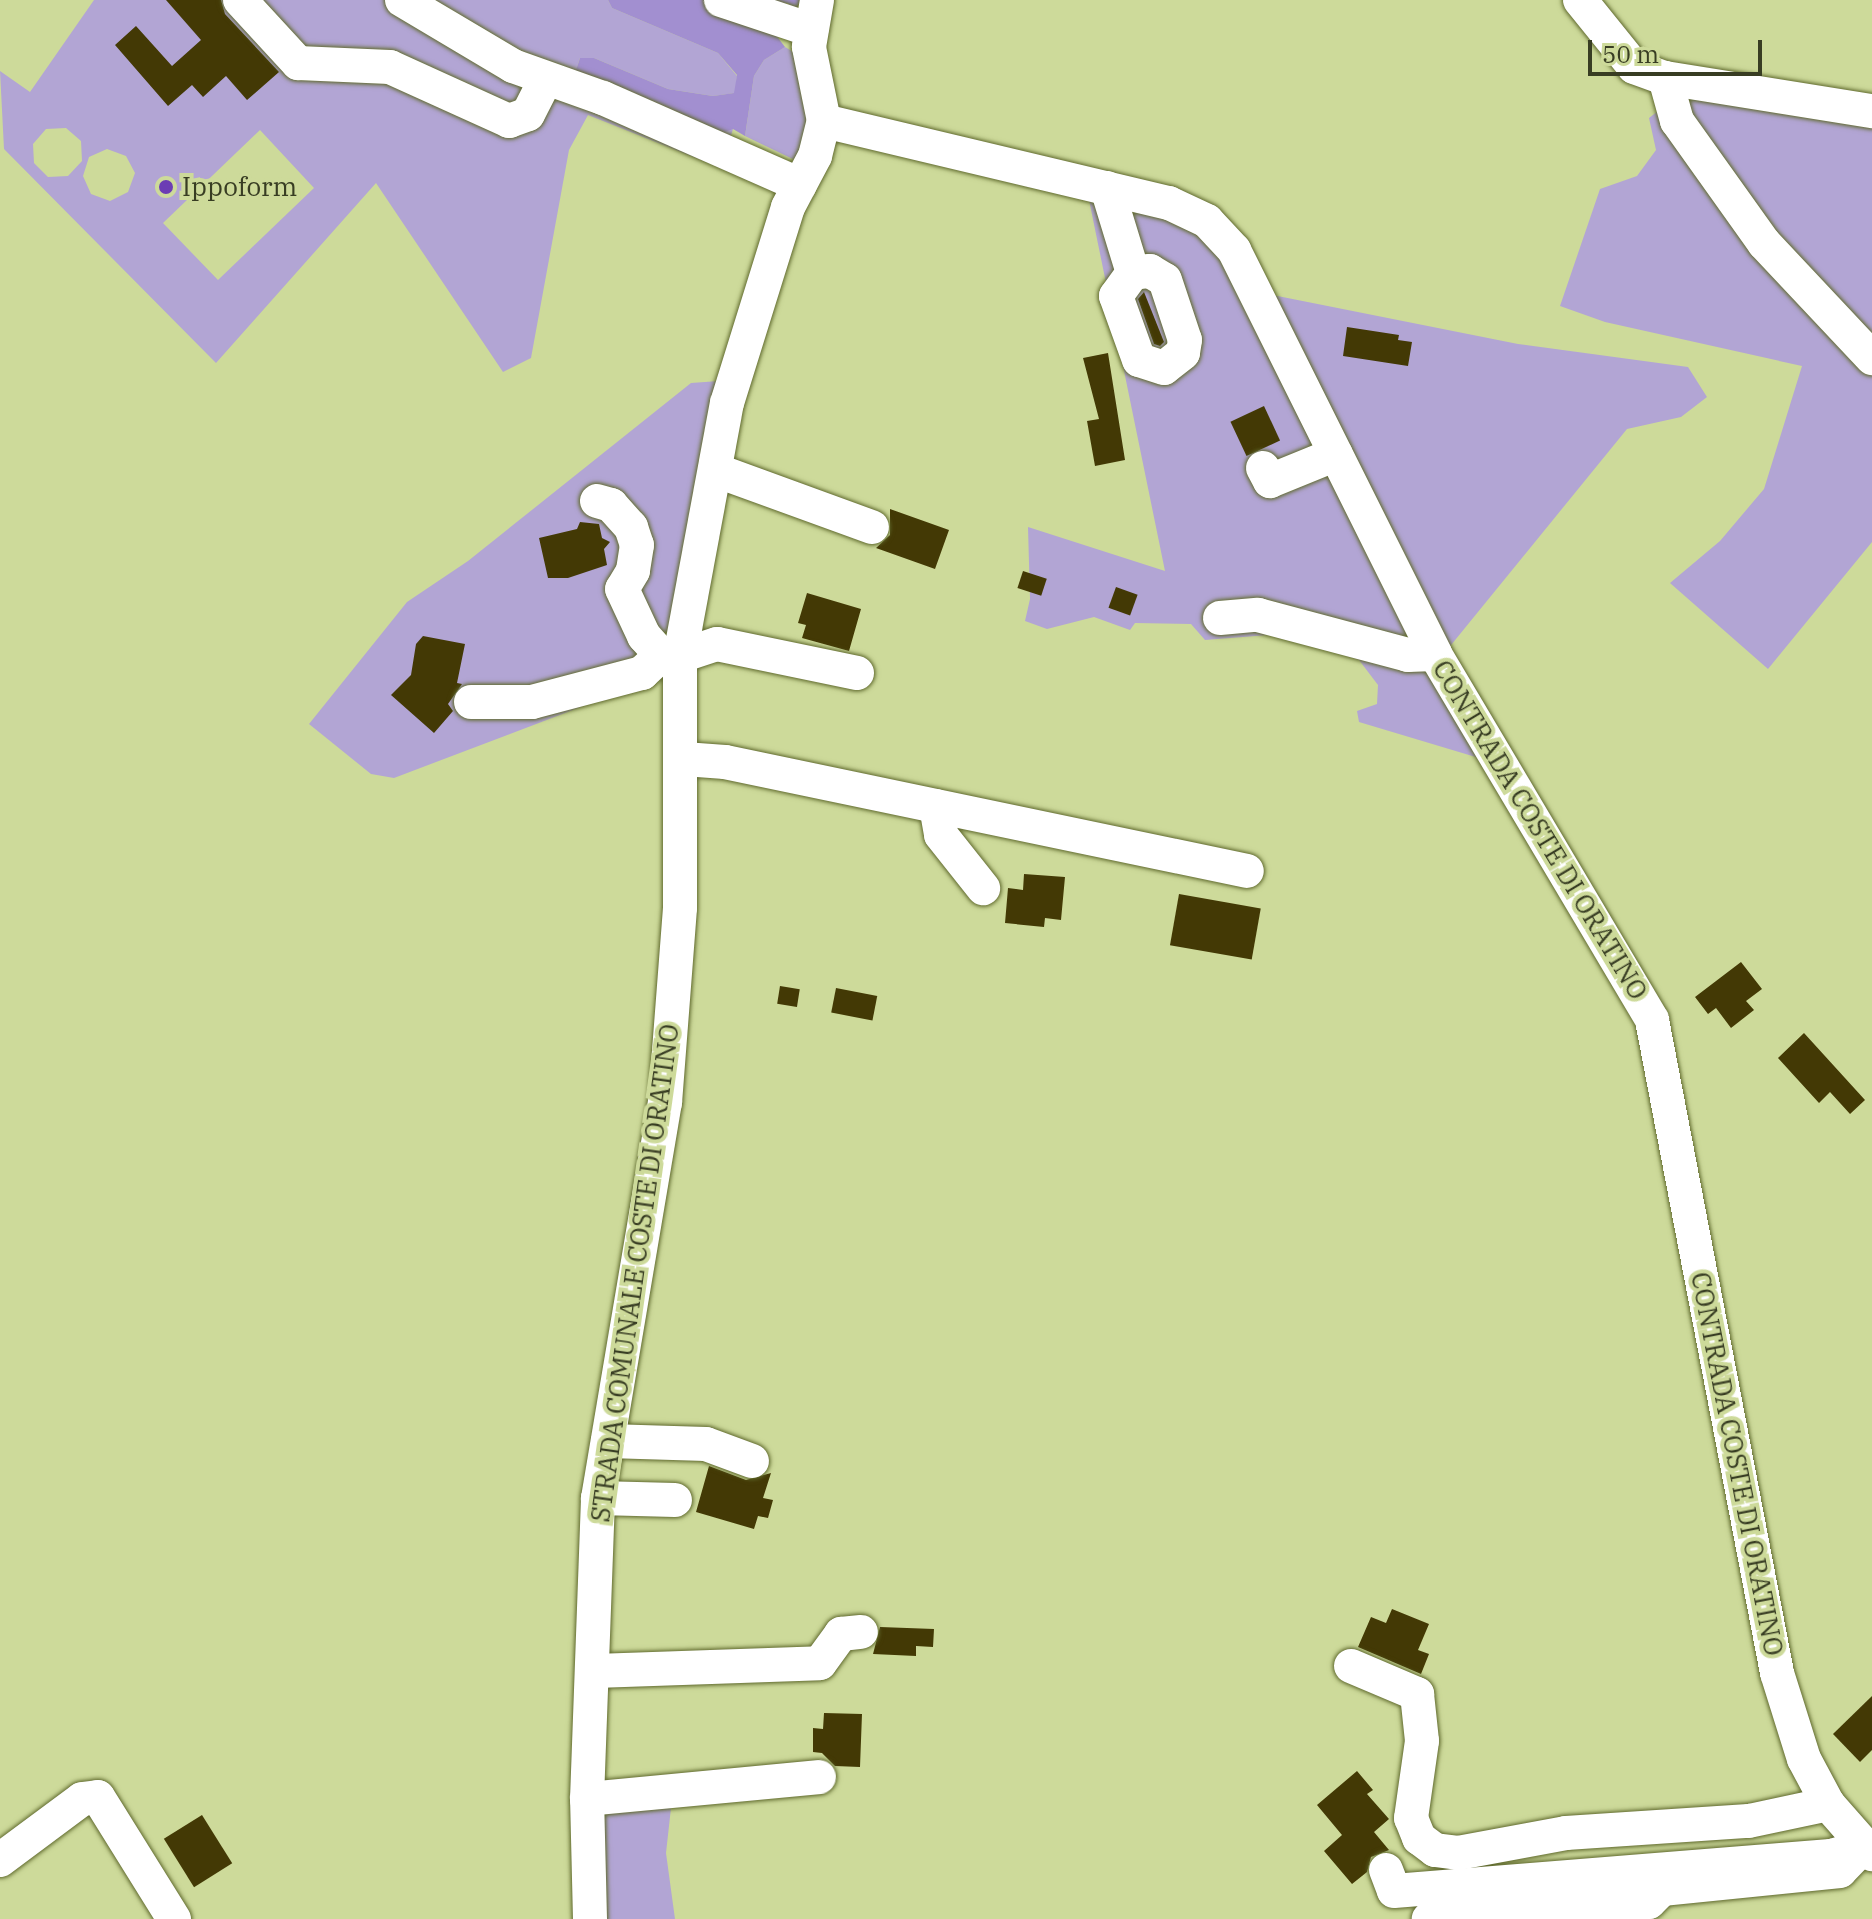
<!DOCTYPE html>
<html>
<head>
<meta charset="utf-8">
<style>
  body { margin:0 }
  #map { position:relative; width:1872px; height:1919px; overflow:hidden; background:#cdda9a; font-family:"IBM Plex Serif",serif }
  div>[style] { position:absolute }
  .green>* { inset:0; background:#b2a5d4 }
  .forest>* { inset:0; background:#a28fd0 }
  .building>* { inset:0; background:#433905; transform-origin:0 0 }
  .roads { filter:drop-shadow(0 0 2px #606a2e) drop-shadow(0 0 2px #606a2e) }
  .minor>* { height:34px; margin:-17px; padding:0 17px; transform-origin:17px; border-radius:17px; background:#fff }
  .dots>* { width:22px; height:22px; translate:-50% -50%; box-sizing:border-box; border:4px solid #cdda9a; border-radius:50% }
  span { translate:-50% -50%; white-space:nowrap; text-align:center; line-height:1.15; -webkit-text-stroke:8px #cdda9a; paint-order:stroke }
  .poi-label { font-size:26px; color:#383d23 }
  .left { translate:0 -50%; text-align:left }
  .street-label { font-size:26px; color:#383d23 }
  .scale { position:absolute; left:1588px; top:40px; width:174px; height:36px; box-sizing:border-box; border:4px solid #383d23; border-top:0; padding-left:10px; font-size:24px; line-height:28px; white-space:nowrap; color:#383d23; -webkit-text-stroke:6px #cdda9a; paint-order:stroke }
</style>
</head>
<body>
<div id="map">
  <div class="green">
    <i style="clip-path:polygon(evenodd,94px 0,608px 0,612px 8px,718px 53px,737px 76px,735px 93px,713px 96px,668px 89px,594px 58px,580px 58px,577px 67px,733px 129px,721px 168px,588px 115px,569px 150px,531px 358px,503px 372px,376px 183px,216px 363px,4px 149px,0 71px,30px 92px,94px 0,66px 128px,81px 141px,82px 161px,68px 176px,48px 177px,34px 163px,33px 144px,46px 129px,66px 128px,94px 0,260px 130px,314px 188px,218px 280px,163px 223px,260px 130px,94px 0,107px 149px,126px 156px,135px 173px,128px 192px,110px 201px,91px 194px,83px 176px,89px 157px,107px 149px)"></i>
    <i style="clip-path:polygon(785px 47px,800px 56px,810px 98px,801px 163px,745px 136px,754px 76px,764px 60px)"></i>
    <i style="clip-path:polygon(1685px 90px,1872px 119px,1872px 542px,1768px 669px,1670px 583px,1720px 541px,1764px 489px,1802px 366px,1605px 322px,1560px 306px,1600px 189px,1637px 176px,1656px 150px,1649px 118px)"></i>
    <i style="clip-path:polygon(1088px 195px,1170px 207px,1267px 294px,1518px 344px,1688px 367px,1707px 397px,1681px 417px,1627px 429px,1447px 650px,1479px 758px,1359px 722px,1357px 711px,1377px 704px,1378px 685px,1359px 660px,1325px 648px,1268px 635px,1205px 640px,1191px 624px,1135px 623px,1130px 630px,1094px 617px,1047px 629px,1025px 621px,1030px 599px,1028px 527px,1165px 571px)"></i>
    <i style="clip-path:polygon(719px 381px,672px 633px,653px 631px,657px 678px,394px 778px,371px 774px,309px 724px,407px 602px,468px 561px,691px 383px)"></i>
    <i style="clip-path:polygon(599px 1806px,671px 1808px,666px 1853px,675px 1919px,601px 1919px)"></i>
  </div>
  <div class="forest">
    <i style="clip-path:polygon(608px 0,800px 0,796px 10px,787px 3px,775px 9px,772px 30px,785px 47px,764px 60px,754px 76px,745px 136px,733px 129px,722px 133px,574px 76px,580px 58px,594px 58px,668px 89px,713px 96px,734px 93px,737px 75px,718px 53px,612px 8px)"></i>
  </div>
  <div class="building">
    <i style="clip-path:polygon(166px 0,221px 0,225px 14px,279px 72px,247px 100px,226px 76px,203px 97px,192px 85px,168px 106px,115px 45px,136px 26px,172px 66px,201px 40px)"></i>
    <i style="clip-path:polygon(1144px 292px,1164px 342px,1160px 346px,1154px 344px,1138px 299px)"></i>
    <i style="clip-path:polygon(1347px 327px,1399px 335px,1398px 340px,1412px 342px,1408px 366px,1343px 356px)"></i>
    <i style="clip-path:polygon(1108px 353px,1125px 460px,1095px 466px,1087px 421px,1099px 419px,1083px 358px)"></i>
    <i style="left:1264px;top:406px;width:38px;height:37px;rotate:65deg"></i>
    <i style="clip-path:polygon(890px 509px,949px 530px,935px 569px,876px 548px,890px 535px)"></i>
    <i style="clip-path:polygon(580px 522px,599px 524px,602px 538px,610px 542px,604px 549px,607px 565px,568px 578px,548px 578px,539px 538px,577px 529px)"></i>
    <i style="left:1023px;top:571px;width:25px;height:18px;rotate:18deg"></i>
    <i style="left:1116px;top:587px;width:23px;height:22px;rotate:20deg"></i>
    <i style="clip-path:polygon(807px 593px,861px 609px,849px 651px,802px 638px,806px 625px,798px 623px)"></i>
    <i style="clip-path:polygon(423px 636px,465px 644px,457px 683px,462px 684px,448px 704px,453px 711px,434px 733px,391px 695px,411px 675px,416px 644px)"></i>
    <i style="clip-path:polygon(1024px 874px,1065px 877px,1061px 920px,1045px 918px,1044px 927px,1005px 923px,1008px 888px,1023px 890px)"></i>
    <i style="left:1179px;top:894px;width:83px;height:52px;rotate:10deg"></i>
    <i style="clip-path:polygon(1741px 962px,1762px 989px,1746px 1001px,1754px 1010px,1731px 1028px,1716px 1008px,1708px 1014px,1695px 997px)"></i>
    <i style="left:780px;top:986px;width:20px;height:18px;rotate:9deg"></i>
    <i style="left:836px;top:988px;width:42px;height:25px;rotate:11deg"></i>
    <i style="clip-path:polygon(1804px 1033px,1865px 1100px,1850px 1114px,1830px 1092px,1819px 1103px,1778px 1058px)"></i>
    <i style="clip-path:polygon(709px 1466px,746px 1480px,771px 1473px,763px 1498px,773px 1500px,768px 1518px,758px 1516px,754px 1529px,696px 1512px)"></i>
    <i style="clip-path:polygon(1392px 1609px,1429px 1624px,1418px 1650px,1429px 1654px,1421px 1674px,1358px 1647px,1371px 1617px,1386px 1623px)"></i>
    <i style="clip-path:polygon(880px 1627px,934px 1629px,933px 1647px,916px 1646px,916px 1656px,873px 1654px)"></i>
    <i style="clip-path:polygon(1872px 1696px,1872px 1750px,1860px 1762px,1833px 1734px)"></i>
    <i style="clip-path:polygon(824px 1713px,862px 1714px,860px 1767px,835px 1766px,822px 1753px,813px 1752px,813px 1728px,823px 1729px)"></i>
    <i style="clip-path:polygon(1357px 1771px,1373px 1790px,1367px 1794px,1389px 1819px,1374px 1832px,1389px 1850px,1371px 1857px,1367px 1872px,1352px 1884px,1324px 1851px,1342px 1835px,1317px 1805px)"></i>
    <i style="left:202px;top:1815px;width:57px;height:45px;rotate:58deg"></i>
  </div>
  <div class="roads">
    <div class="minor">
      <i style="left:240px;top:0;width:86px;rotate:47.4deg"></i>
      <i style="left:298px;top:63px;width:92px;rotate:2.5deg"></i>
      <i style="left:390px;top:67px;width:131px;rotate:24.4deg"></i>
      <i style="left:509px;top:121px;width:20px;rotate:-20deg"></i>
      <i style="left:528px;top:114px;width:39px;rotate:-63deg"></i>
      <i style="left:402px;top:0;width:129px;rotate:30.7deg"></i>
      <i style="left:513px;top:66px;width:96px;rotate:19.6deg"></i>
      <i style="left:603px;top:98px;width:215px;rotate:23.8deg"></i>
      <i style="left:721px;top:0;width:95px;rotate:18.4deg"></i>
      <i style="left:1580px;top:0;width:86px;rotate:51.1deg"></i>
      <i style="left:1634px;top:67px;width:33px;rotate:20deg"></i>
      <i style="left:1665px;top:78px;width:210px;rotate:9.1deg"></i>
      <i style="left:1665px;top:78px;width:45px;rotate:74.4deg"></i>
      <i style="left:1677px;top:121px;width:150px;rotate:54.5deg"></i>
      <i style="left:1764px;top:243px;width:158px;rotate:46.8deg"></i>
      <i style="left:824px;top:121px;width:355px;rotate:13.4deg"></i>
      <i style="left:1169px;top:203px;width:42px;rotate:25.3deg"></i>
      <i style="left:1207px;top:221px;width:40px;rotate:47deg"></i>
      <i style="left:1234px;top:250px;width:451px;rotate:63.5deg"></i>
      <i style="left:1435px;top:654px;width:425px;rotate:59.3deg"></i>
      <i style="left:1652px;top:1020px;width:665px;rotate:79.16deg"></i>
      <i style="left:1777px;top:1673px;width:90px;rotate:72.6deg"></i>
      <i style="left:1804px;top:1759px;width:51px;rotate:61.9deg"></i>
      <i style="left:1828px;top:1804px;width:67px;rotate:48.7deg"></i>
      <i style="left:1107px;top:188px;width:89px;rotate:73deg"></i>
      <i style="left:1150px;top:271px;width:17px;rotate:31deg"></i>
      <i style="left:1165px;top:280px;width:63px;rotate:71.6deg"></i>
      <i style="left:1185px;top:340px;width:13px;rotate:99deg"></i>
      <i style="left:1183px;top:353px;width:24px;rotate:142deg"></i>
      <i style="left:1164px;top:368px;width:26px;rotate:-162deg"></i>
      <i style="left:1139px;top:360px;width:68px;rotate:-109.8deg"></i>
      <i style="left:1116px;top:296px;width:29px;rotate:-54deg"></i>
      <i style="left:1133px;top:273px;width:17px;rotate:-7deg"></i>
      <i style="left:1263px;top:468px;width:15px;rotate:62deg"></i>
      <i style="left:1270px;top:481px;width:71px;rotate:-22.2deg"></i>
      <i style="left:715px;top:470px;width:167px;rotate:20deg"></i>
      <i style="left:597px;top:501px;width:15px;rotate:16deg"></i>
      <i style="left:611px;top:505px;width:30px;rotate:48deg"></i>
      <i style="left:631px;top:527px;width:19px;rotate:72deg"></i>
      <i style="left:637px;top:545px;width:26px;rotate:99deg"></i>
      <i style="left:633px;top:571px;width:21px;rotate:121deg"></i>
      <i style="left:622px;top:589px;width:52px;rotate:64.9deg"></i>
      <i style="left:644px;top:636px;width:25px;rotate:48deg"></i>
      <i style="left:661px;top:655px;width:19px;rotate:3deg"></i>
      <i style="left:680px;top:656px;width:39px;rotate:-18deg"></i>
      <i style="left:717px;top:644px;width:143px;rotate:11.7deg"></i>
      <i style="left:1220px;top:618px;width:38px;rotate:-5deg"></i>
      <i style="left:1258px;top:615px;width:155px;rotate:14.9deg"></i>
      <i style="left:1408px;top:655px;width:27px;rotate:-2deg"></i>
      <i style="left:471px;top:702px;width:61px"></i>
      <i style="left:532px;top:702px;width:114px;rotate:-14.8deg"></i>
      <i style="left:642px;top:673px;width:26px;rotate:-43deg"></i>
      <i style="left:684px;top:759px;width:41px;rotate:4.2deg"></i>
      <i style="left:725px;top:762px;width:533px;rotate:11.79deg"></i>
      <i style="left:936px;top:806px;width:29px;rotate:80deg"></i>
      <i style="left:941px;top:835px;width:68px;rotate:51.6deg"></i>
      <i style="left:608px;top:1441px;width:98px;rotate:1.8deg"></i>
      <i style="left:706px;top:1444px;width:49px;rotate:20.3deg"></i>
      <i style="left:598px;top:1498px;width:77px;rotate:1.5deg"></i>
      <i style="left:1351px;top:1666px;width:72px;rotate:23deg"></i>
      <i style="left:1417px;top:1694px;width:47px;rotate:83.9deg"></i>
      <i style="left:1422px;top:1741px;width:78px;rotate:98.1deg"></i>
      <i style="left:1411px;top:1818px;width:22px;rotate:68deg"></i>
      <i style="left:1419px;top:1838px;width:20px;rotate:37deg"></i>
      <i style="left:1435px;top:1850px;width:23px;rotate:7deg"></i>
      <i style="left:1458px;top:1853px;width:110px;rotate:-10.5deg"></i>
      <i style="left:1566px;top:1833px;width:183px;rotate:-3.8deg"></i>
      <i style="left:1749px;top:1821px;width:81px;rotate:-12.1deg"></i>
      <i style="left:595px;top:1671px;width:225px;rotate:-2deg"></i>
      <i style="left:820px;top:1663px;width:36px;rotate:-54deg"></i>
      <i style="left:841px;top:1634px;width:20px;rotate:-6deg"></i>
      <i style="left:587px;top:1799px;width:233px;rotate:-5.4deg"></i>
      <i style="left:0;top:1860px;width:102px;rotate:-36.6deg"></i>
      <i style="left:82px;top:1799px;width:16px;rotate:-7deg"></i>
      <i style="left:98px;top:1797px;width:144px;rotate:58.1deg"></i>
      <i style="left:1386px;top:1870px;width:22px;rotate:69deg"></i>
      <i style="left:1394px;top:1891px;width:438px;rotate:-4.6deg"></i>
      <i style="left:1831px;top:1856px;width:33px;rotate:-16deg"></i>
      <i style="left:1863px;top:1847px;width:33px;rotate:134deg"></i>
      <i style="left:1840px;top:1871px;width:179px;rotate:174.2deg"></i>
      <i style="left:1662px;top:1889px;width:18px;rotate:135deg"></i>
      <i style="left:1649px;top:1902px;width:221px;rotate:175.6deg"></i>
      <i style="left:590px;top:1919px;width:120px;rotate:-91.4deg"></i>
      <i style="left:587px;top:1799px;width:301px;rotate:-87.9deg"></i>
      <i style="left:598px;top:1498px;width:401px;rotate:-80.4deg"></i>
      <i style="left:665px;top:1103px;width:196px;rotate:-85.6deg"></i>
      <i style="left:680px;top:908px;width:252px;rotate:-90deg"></i>
      <i style="left:680px;top:656px;width:257px;rotate:-79.5deg"></i>
      <i style="left:727px;top:403px;width:205px;rotate:-72.7deg"></i>
      <i style="left:788px;top:207px;width:58px;rotate:-62.1deg"></i>
      <i style="left:815px;top:156px;width:36px;rotate:-76deg"></i>
      <i style="left:824px;top:121px;width:76px;rotate:-101.5deg"></i>
      <i style="left:809px;top:47px;width:48px;rotate:-80.3deg"></i>
    </div>
  </div>
  <div class="dots">
    <i style="left:166px;top:187px;background:#6c3db4"></i>
  </div>
  <div class="poi-label">
    <span class="left" style="left:182px;top:187px">Ippoform</span>
  </div>
  <div class="street-label">
    <span style="left:1540px;top:830px;rotate:59deg">CONTRADA COSTE DI ORATINO</span>
    <span style="left:635px;top:1273px;rotate:-82deg">STRADA COMUNALE COSTE DI ORATINO</span>
    <span style="left:1737px;top:1464px;rotate:79deg">CONTRADA COSTE DI ORATINO</span>
  </div>
  <div class="scale">50 m</div>
</div>
</body>
</html>
